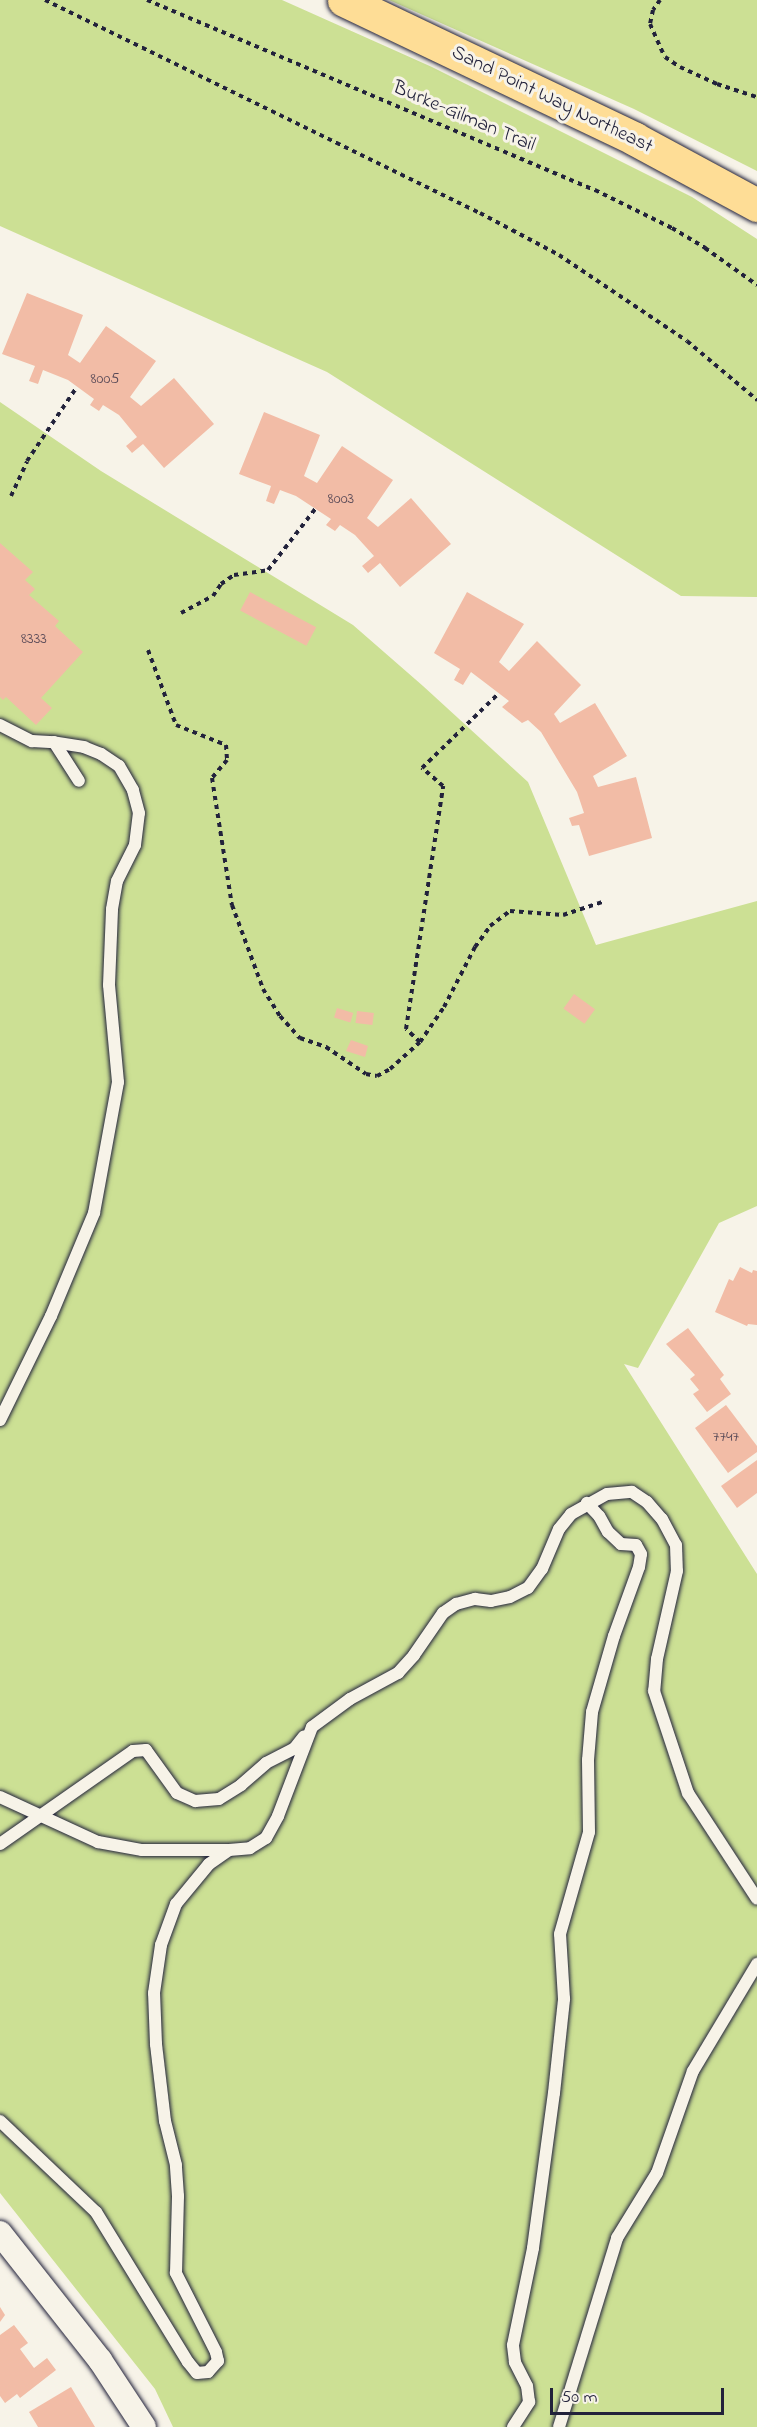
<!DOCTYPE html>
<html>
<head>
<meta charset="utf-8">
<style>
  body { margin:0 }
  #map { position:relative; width:757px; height:2427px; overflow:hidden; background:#f7f3e8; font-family:"Indie Flower",sans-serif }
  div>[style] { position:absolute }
  .green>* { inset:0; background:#cce094 }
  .building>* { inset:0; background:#f2bca6; transform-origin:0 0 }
  .path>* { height:4px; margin-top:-2px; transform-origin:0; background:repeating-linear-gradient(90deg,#22223b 0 4.5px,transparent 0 9px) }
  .roads { filter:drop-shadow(0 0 2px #22223b) drop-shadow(0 0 2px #22223b) }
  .lane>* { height:12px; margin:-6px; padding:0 6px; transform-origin:6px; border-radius:6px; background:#f7f3e8 }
  .street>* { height:24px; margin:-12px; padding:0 12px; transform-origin:12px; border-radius:12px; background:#f7f3e8 }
  .primary>* { height:33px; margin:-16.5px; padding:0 16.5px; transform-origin:16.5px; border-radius:16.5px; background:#fedd96 }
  span { translate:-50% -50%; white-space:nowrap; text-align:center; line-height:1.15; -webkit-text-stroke:6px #f7f3e8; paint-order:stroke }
  .number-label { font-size:16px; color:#564856 }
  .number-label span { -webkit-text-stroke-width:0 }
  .street-label { font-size:20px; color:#22223b }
  .scale { position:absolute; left:550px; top:2388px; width:174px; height:27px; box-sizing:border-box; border:3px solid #22223b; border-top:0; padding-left:8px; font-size:18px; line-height:21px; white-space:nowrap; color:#22223b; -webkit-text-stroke:4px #f7f3e8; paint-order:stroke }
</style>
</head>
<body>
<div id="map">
  <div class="green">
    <i style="clip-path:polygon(0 0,282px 0,432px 67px,692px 197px,757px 239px,757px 597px,681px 596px,327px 372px,0 226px)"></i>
    <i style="clip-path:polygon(389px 0,757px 0,757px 171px,634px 109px)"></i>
    <i style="clip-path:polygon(0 402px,101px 471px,353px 625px,423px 686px,528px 782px,596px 945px,757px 901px,757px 1206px,719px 1223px,638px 1368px,624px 1364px,757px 1574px,757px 2427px,173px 2427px,155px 2389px,0 2193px)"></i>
  </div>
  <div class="building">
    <i style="clip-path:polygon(27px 293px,83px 315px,68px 355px,80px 363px,106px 326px,156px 361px,130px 397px,141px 406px,174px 378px,214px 424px,164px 468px,143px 444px,132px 453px,126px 446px,137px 437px,119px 415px,103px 405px,99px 411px,90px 405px,94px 399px,68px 380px,43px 370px,38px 384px,29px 381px,35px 366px,2px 354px)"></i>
    <i style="clip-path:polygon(264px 412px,320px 435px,304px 476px,317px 483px,342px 446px,393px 480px,367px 518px,378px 527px,411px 498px,451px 544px,400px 587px,380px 563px,368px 573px,362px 566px,374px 556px,355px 535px,340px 525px,335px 531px,326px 525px,331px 519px,296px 496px,280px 490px,274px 504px,266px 501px,271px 486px,239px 474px)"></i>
    <i style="clip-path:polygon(0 543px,33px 572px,25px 580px,35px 589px,29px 595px,59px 621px,55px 626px,83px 652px,41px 698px,52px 708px,36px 725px,6px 697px,3px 700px,0 697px)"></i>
    <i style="left:250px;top:592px;width:75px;height:21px;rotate:28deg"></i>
    <i style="clip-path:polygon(467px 592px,524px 624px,499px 662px,509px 671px,537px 641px,581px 685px,554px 714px,560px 723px,595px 703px,627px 756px,593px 776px,598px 787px,636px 777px,652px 838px,589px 856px,579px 825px,572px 826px,569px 818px,584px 813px,577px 792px,541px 732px,528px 720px,522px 723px,502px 707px,509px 701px,471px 672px,463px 685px,454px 680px,460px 669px,434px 653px)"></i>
    <i style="left:574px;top:994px;width:26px;height:18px;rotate:36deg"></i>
    <i style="left:337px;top:1008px;width:17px;height:10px;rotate:17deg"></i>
    <i style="left:357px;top:1011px;width:17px;height:12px;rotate:7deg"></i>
    <i style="clip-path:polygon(351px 1040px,368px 1046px,365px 1057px,346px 1051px)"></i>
    <i style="clip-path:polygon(740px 1267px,752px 1273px,753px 1270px,757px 1271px,757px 1325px,748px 1324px,747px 1326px,715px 1312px,729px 1279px,733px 1281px)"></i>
    <i style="clip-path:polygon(688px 1328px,724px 1375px,720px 1379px,731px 1394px,707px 1412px,693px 1394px,699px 1390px,690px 1379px,695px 1375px,666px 1344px)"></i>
    <i style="clip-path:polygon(726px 1405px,757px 1446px,757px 1452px,728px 1473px,695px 1428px)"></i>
    <i style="clip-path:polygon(757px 1460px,757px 1493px,737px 1508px,721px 1486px)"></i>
    <i style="clip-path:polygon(0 2307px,5px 2315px,0 2322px)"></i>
    <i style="clip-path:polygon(14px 2325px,28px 2343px,20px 2349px,34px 2368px,47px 2358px,56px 2370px,20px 2398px,17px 2394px,5px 2403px,0 2396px,0 2335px)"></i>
    <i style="clip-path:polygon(71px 2387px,95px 2427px,38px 2427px,29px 2412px)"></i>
  </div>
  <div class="path">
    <i style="left:45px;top:0;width:484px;rotate:26.1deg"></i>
    <i style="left:480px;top:213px;width:89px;rotate:28deg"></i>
    <i style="left:559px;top:255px;width:154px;rotate:33.9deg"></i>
    <i style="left:687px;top:341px;width:92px;rotate:40.1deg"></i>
    <i style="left:147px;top:0;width:487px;rotate:23deg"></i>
    <i style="left:595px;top:190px;width:86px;rotate:26.3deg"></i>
    <i style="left:672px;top:228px;width:39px;rotate:31deg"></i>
    <i style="left:705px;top:248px;width:64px;rotate:35.4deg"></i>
    <i style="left:660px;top:0;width:12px;rotate:125deg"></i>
    <i style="left:653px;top:10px;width:14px;rotate:102deg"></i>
    <i style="left:650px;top:24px;width:36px;rotate:66deg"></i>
    <i style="left:665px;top:57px;width:18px;rotate:34deg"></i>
    <i style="left:680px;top:67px;width:41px;rotate:24.7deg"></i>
    <i style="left:717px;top:84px;width:42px;rotate:18deg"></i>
    <i style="left:11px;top:496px;width:38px;rotate:-65deg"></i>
    <i style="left:27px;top:461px;width:89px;rotate:-56deg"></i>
    <i style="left:181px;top:613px;width:36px;rotate:-28deg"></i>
    <i style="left:213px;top:596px;width:14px;rotate:-56deg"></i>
    <i style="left:221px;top:584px;width:16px;rotate:-35deg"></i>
    <i style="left:234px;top:575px;width:34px;rotate:-8deg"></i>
    <i style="left:268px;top:570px;width:78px;rotate:-52.3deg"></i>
    <i style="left:148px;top:650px;width:80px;rotate:69.5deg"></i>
    <i style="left:176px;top:725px;width:54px;rotate:21.8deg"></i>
    <i style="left:226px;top:745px;width:15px;rotate:86deg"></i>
    <i style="left:227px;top:760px;width:23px;rotate:130deg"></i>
    <i style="left:212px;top:778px;width:129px;rotate:81.1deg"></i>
    <i style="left:232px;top:905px;width:90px;rotate:69.7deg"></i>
    <i style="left:263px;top:989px;width:32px;rotate:58deg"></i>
    <i style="left:280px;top:1016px;width:30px;rotate:48deg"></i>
    <i style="left:300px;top:1038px;width:28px;rotate:19deg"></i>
    <i style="left:326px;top:1047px;width:48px;rotate:34deg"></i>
    <i style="left:366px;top:1074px;width:11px;rotate:10deg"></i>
    <i style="left:377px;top:1076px;width:15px;rotate:-28deg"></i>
    <i style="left:390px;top:1069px;width:40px;rotate:-42deg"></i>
    <i style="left:420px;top:1042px;width:42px;rotate:-55.6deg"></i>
    <i style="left:444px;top:1007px;width:68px;rotate:-62.7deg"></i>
    <i style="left:475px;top:947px;width:26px;rotate:-54deg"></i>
    <i style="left:490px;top:926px;width:25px;rotate:-37deg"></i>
    <i style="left:510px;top:911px;width:53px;rotate:4.3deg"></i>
    <i style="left:563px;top:915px;width:41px;rotate:-18.4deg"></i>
    <i style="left:420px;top:1042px;width:19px;rotate:-137deg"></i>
    <i style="left:406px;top:1029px;width:246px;rotate:-81.3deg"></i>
    <i style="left:443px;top:786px;width:28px;rotate:-139deg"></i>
    <i style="left:422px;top:768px;width:107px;rotate:-44.2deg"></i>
  </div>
  <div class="roads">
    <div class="lane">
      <i style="left:0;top:725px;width:36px;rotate:27deg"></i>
      <i style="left:32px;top:741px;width:22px;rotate:3deg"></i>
      <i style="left:54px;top:742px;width:46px;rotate:57.3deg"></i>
      <i style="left:0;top:1420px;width:116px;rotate:-63.9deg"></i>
      <i style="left:51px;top:1316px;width:112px;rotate:-67.3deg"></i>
      <i style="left:94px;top:1213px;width:133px;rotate:-79.6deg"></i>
      <i style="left:118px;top:1082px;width:97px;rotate:-95.3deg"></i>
      <i style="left:109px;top:985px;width:76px;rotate:-87.7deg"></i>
      <i style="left:112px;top:909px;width:28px;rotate:-80deg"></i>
      <i style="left:117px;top:881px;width:40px;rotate:-63.4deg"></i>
      <i style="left:135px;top:845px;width:32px;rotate:-83deg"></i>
      <i style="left:139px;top:813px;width:24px;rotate:-105deg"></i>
      <i style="left:133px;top:790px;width:28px;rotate:-120deg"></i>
      <i style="left:119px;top:766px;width:22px;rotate:-146deg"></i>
      <i style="left:101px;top:754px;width:18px;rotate:-158deg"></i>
      <i style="left:84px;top:747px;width:30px;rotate:-171deg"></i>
      <i style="left:0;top:1797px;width:108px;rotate:24.7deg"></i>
      <i style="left:98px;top:1842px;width:45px;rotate:10.3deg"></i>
      <i style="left:142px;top:1850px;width:86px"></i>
      <i style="left:0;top:1844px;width:162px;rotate:-35deg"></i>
      <i style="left:133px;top:1751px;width:13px;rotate:-4deg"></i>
      <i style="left:146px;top:1750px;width:53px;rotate:54.2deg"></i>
      <i style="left:177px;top:1793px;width:20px;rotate:24deg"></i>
      <i style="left:195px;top:1801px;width:24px;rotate:-5deg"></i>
      <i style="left:219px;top:1799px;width:26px;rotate:-32deg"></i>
      <i style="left:241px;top:1785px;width:33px;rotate:-41deg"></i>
      <i style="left:266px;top:1763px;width:31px;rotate:-27deg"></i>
      <i style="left:294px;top:1749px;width:16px;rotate:-52deg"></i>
      <i style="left:0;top:2121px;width:132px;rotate:43.5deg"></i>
      <i style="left:96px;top:2212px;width:176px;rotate:58.5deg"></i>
      <i style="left:188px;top:2362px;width:14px;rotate:51deg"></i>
      <i style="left:197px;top:2373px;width:11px;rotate:-5deg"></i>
      <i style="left:208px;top:2372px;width:15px;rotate:-48deg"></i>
      <i style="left:218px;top:2361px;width:9px;rotate:-103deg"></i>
      <i style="left:216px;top:2352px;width:89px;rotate:-116.9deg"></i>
      <i style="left:176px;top:2273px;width:77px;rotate:-88.5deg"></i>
      <i style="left:178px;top:2196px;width:31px;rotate:-94deg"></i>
      <i style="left:176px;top:2165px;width:45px;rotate:-104deg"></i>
      <i style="left:165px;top:2121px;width:78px;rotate:-96.7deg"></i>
      <i style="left:156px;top:2044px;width:51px;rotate:-92.2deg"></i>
      <i style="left:154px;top:1993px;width:49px;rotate:-81.7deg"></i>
      <i style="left:161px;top:1945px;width:44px;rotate:-69.9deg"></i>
      <i style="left:176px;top:1904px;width:52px;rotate:-50.5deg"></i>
      <i style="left:209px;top:1864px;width:24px;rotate:-35deg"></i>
      <i style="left:229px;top:1850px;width:21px;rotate:-5deg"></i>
      <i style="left:250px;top:1848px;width:19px;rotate:-32deg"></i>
      <i style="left:266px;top:1838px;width:25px;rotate:-61deg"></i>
      <i style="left:278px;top:1816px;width:95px;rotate:-69.1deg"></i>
      <i style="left:312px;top:1727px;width:47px;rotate:-36.4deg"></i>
      <i style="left:350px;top:1699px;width:55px;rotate:-28.4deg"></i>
      <i style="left:398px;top:1673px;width:24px;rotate:-48deg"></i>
      <i style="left:414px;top:1655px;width:51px;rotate:-55.4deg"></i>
      <i style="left:443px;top:1613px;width:16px;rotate:-35deg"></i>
      <i style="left:456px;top:1604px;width:20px;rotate:-15deg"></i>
      <i style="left:475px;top:1599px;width:16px;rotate:7deg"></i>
      <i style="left:491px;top:1601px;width:19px;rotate:-12deg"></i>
      <i style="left:510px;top:1597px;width:20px;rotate:-27deg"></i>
      <i style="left:528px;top:1588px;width:24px;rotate:-54deg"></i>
      <i style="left:542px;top:1569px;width:43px;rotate:-67deg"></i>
      <i style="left:559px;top:1529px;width:19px;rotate:-51deg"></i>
      <i style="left:571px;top:1514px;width:41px;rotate:-29.1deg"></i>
      <i style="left:607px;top:1494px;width:25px;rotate:-5deg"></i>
      <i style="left:632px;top:1492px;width:18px;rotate:34deg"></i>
      <i style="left:647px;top:1502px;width:23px;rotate:49deg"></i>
      <i style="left:662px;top:1519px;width:30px;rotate:62deg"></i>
      <i style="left:676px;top:1545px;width:26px;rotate:88deg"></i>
      <i style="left:677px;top:1571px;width:90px;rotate:102.8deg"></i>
      <i style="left:657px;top:1659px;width:32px;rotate:95deg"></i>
      <i style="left:654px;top:1691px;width:108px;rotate:71.6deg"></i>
      <i style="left:688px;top:1793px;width:126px;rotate:56.9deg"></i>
      <i style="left:513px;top:2427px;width:30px;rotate:-57deg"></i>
      <i style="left:529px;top:2402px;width:16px;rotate:-97deg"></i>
      <i style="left:527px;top:2386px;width:27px;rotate:-117deg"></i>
      <i style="left:515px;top:2362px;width:17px;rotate:-97deg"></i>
      <i style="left:513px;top:2345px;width:99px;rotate:-78.3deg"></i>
      <i style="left:533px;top:2248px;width:156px;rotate:-82.3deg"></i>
      <i style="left:554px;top:2093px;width:95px;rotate:-83.9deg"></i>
      <i style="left:564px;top:1999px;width:65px;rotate:-93.5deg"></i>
      <i style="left:560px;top:1934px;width:106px;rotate:-74.1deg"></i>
      <i style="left:589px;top:1832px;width:72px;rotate:-90.8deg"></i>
      <i style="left:588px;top:1760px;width:48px;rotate:-85.2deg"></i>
      <i style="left:592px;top:1712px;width:79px;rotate:-73.9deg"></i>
      <i style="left:614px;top:1636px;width:73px;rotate:-70.1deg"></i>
      <i style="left:639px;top:1567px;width:13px;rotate:-81deg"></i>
      <i style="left:641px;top:1554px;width:10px;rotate:-119deg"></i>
      <i style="left:636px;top:1545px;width:15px;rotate:-176deg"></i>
      <i style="left:621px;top:1544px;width:18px;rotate:-137deg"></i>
      <i style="left:608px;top:1532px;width:18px;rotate:-119deg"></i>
      <i style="left:599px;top:1516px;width:18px;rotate:-133deg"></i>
      <i style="left:559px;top:2427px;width:198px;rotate:-72.9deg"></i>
      <i style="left:617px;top:2238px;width:76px;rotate:-58.4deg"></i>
      <i style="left:657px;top:2173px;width:108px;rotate:-70.6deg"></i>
      <i style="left:693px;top:2071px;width:125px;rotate:-59.1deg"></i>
    </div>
    <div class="street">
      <i style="left:0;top:2233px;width:162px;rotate:51.8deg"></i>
      <i style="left:100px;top:2360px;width:80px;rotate:56.7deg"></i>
    </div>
    <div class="primary">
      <i style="left:344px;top:0;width:322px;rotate:25.5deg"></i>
      <i style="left:635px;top:139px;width:139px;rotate:28.4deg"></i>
    </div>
  </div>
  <div class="number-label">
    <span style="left:105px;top:379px">8005</span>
    <span style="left:341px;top:499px">8003</span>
    <span style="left:34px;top:639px">8333</span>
    <span style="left:726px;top:1437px">7747</span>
  </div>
  <div class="street-label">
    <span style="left:552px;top:100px;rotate:26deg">Sand Point Way Northeast</span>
    <span style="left:464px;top:117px;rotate:23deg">Burke-Gilman Trail</span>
  </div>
  <div class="scale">50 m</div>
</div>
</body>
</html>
